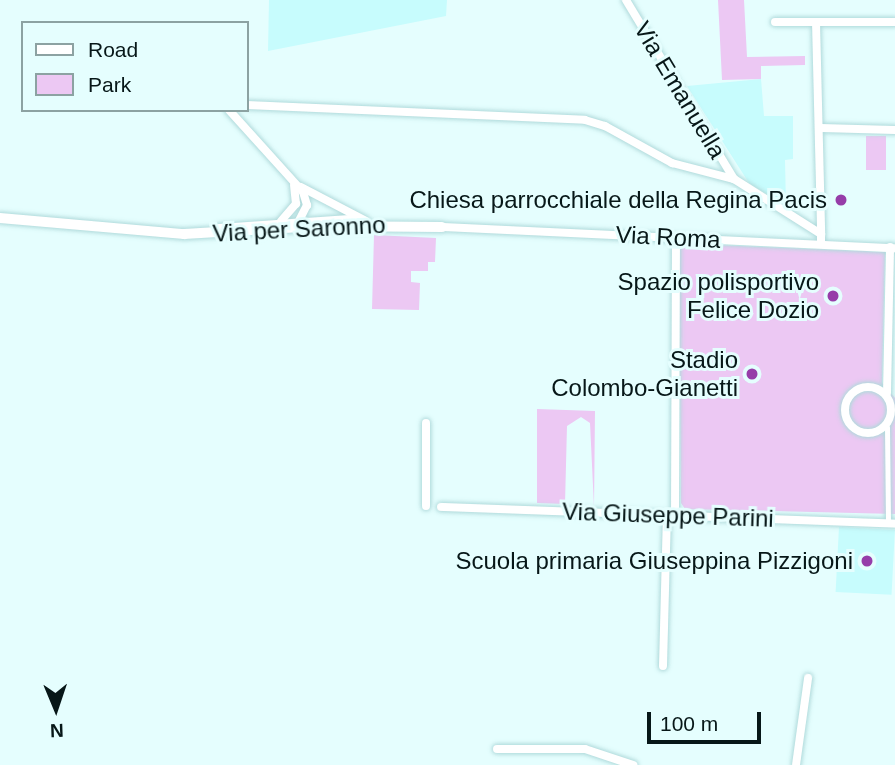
<!DOCTYPE html>
<html>
<head>
<meta charset="utf-8">
<style>
  body { margin:0 }
  #map { position:relative; width:895px; height:765px; overflow:hidden; background:#e5fefe; font-family:Helvetica,sans-serif }
  div>[style] { position:absolute }
  .built>* { inset:0; background:#c7fcfd; transform-origin:0 0 }
  .green>* { inset:0; background:#ecc8f3; transform-origin:0 0 }
  .roads { filter:drop-shadow(0 0 2px #b0dadb) drop-shadow(0 0 2px #b0dadb) }
  .pedestrian>* { height:5px; margin:-2.5px; padding:0 2.5px; transform-origin:2.5px; border-radius:2.5px; background:#fff }
  .minor>* { height:8px; margin:-4px; padding:0 4px; transform-origin:4px; border-radius:4px; background:#fff }
  .minor>.ring { margin:-4px; padding:0; box-sizing:content-box; background:none; border:8px solid #fff; border-radius:50% }
  .tertiary>* { height:10px; margin:-5px; padding:0 5px; transform-origin:5px; border-radius:5px; background:#fff }
  .dots>* { width:19px; height:19px; translate:-50% -50%; box-sizing:border-box; border:4px solid #e5fefe; border-radius:50% }
  span { translate:-50% -50%; white-space:nowrap; text-align:center; line-height:1.15; -webkit-text-stroke:6px #e5fefe; paint-order:stroke }
  .street-label { font-size:24px; color:#071718 }
  .poi-label { font-size:24px; color:#071718 }
  .right { translate:-100% -50%; text-align:right }
  .legend { position:absolute; left:21px; top:21px; width:228px; height:91px; box-sizing:border-box; background:#e5fefe; border:2px solid #8ca2a2; margin:0; padding:9px 12px; list-style:none; font-size:21px; color:#071718 }
  .legend li { display:flex; align-items:center; gap:14px; height:35px }
  .legend b { width:35px; border:2px solid #8ca2a2 }
  .north { position:absolute; left:21px; top:674px; width:70px; height:70px; -webkit-text-stroke:5px #e5fefe; paint-order:stroke; rotate:178deg; font-size:19px; font-weight:700; line-height:28px; text-align:center; color:#071718 }
  .north::after { content:''; display:block; margin:auto; width:24px; height:32px; background:#071718; clip-path:polygon(50% 0,100% 100%,50% 72%,0 100%) }
  .scale { position:absolute; left:647px; top:712px; width:114px; height:32px; box-sizing:border-box; border:4px solid #071718; border-top:0; padding-left:9px; font-size:21px; line-height:24px; white-space:nowrap; color:#071718; -webkit-text-stroke:5px #e5fefe; paint-order:stroke }
</style>
</head>
<body>
<div id="map">
  <div class="built">
    <i style="clip-path:polygon(269px 0,447px 0,446px 16px,268px 51px)"></i>
    <i style="clip-path:polygon(761px 79px,764px 116px,793px 116px,793px 159px,785px 160px,786px 206px,749px 183px,687px 86px)"></i>
    <i style="left:839px;top:527px;width:56px;height:65px;rotate:3deg"></i>
  </div>
  <div class="green">
    <i style="clip-path:polygon(718px 0,744px 0,747px 57px,805px 56px,805px 65px,761px 66px,761px 79px,722px 80px)"></i>
    <i style="left:866px;top:136px;width:20px;height:34px"></i>
    <i style="clip-path:polygon(374px 235px,436px 238px,435px 262px,428px 262px,428px 271px,411px 271px,411px 282px,420px 283px,419px 310px,372px 309px)"></i>
    <i style="clip-path:polygon(689px 244px,885px 252px,882px 383px,895px 398px,895px 514px,685px 509px,681px 503px,679px 250px)"></i>
    <i style="clip-path:polygon(537px 409px,595px 411px,594px 507px,590px 423px,581px 417px,567px 426px,565px 504px,537px 503px)"></i>
  </div>
  <div class="roads">
    <div class="pedestrian">
      <i style="left:887px;top:427px;width:97px;rotate:89.4deg"></i>
    </div>
    <div class="minor">
      <i style="left:626px;top:0;width:209px;rotate:58.9deg"></i>
      <i style="left:775px;top:22px;width:120px"></i>
      <i style="left:816px;top:22px;width:212px;rotate:88.6deg"></i>
      <i style="left:247px;top:105px;width:338px;rotate:2.5deg"></i>
      <i style="left:585px;top:120px;width:21px;rotate:17deg"></i>
      <i style="left:605px;top:126px;width:77px;rotate:28.9deg"></i>
      <i style="left:672px;top:163px;width:64px;rotate:14.5deg"></i>
      <i style="left:734px;top:179px;width:103px;rotate:32.3deg"></i>
      <i style="left:821px;top:234px;width:10px;rotate:90deg"></i>
      <i style="left:229px;top:110px;width:110px;rotate:47.9deg"></i>
      <i style="left:303px;top:192px;width:14px;rotate:73deg"></i>
      <i style="left:307px;top:205px;width:22px;rotate:117deg"></i>
      <i style="left:821px;top:128px;width:74px;rotate:1.5deg"></i>
      <i style="left:301px;top:187px;width:73px;rotate:27.6deg"></i>
      <i style="left:281px;top:221px;width:23px;rotate:-49deg"></i>
      <i style="left:296px;top:204px;width:19px;rotate:-96deg"></i>
      <i style="left:442px;top:227px;width:453px;rotate:2.7deg"></i>
      <i class="ring" style="left:845px;top:387px;width:38px;height:38px"></i>
      <i style="left:887px;top:393px;width:146px;rotate:-88.8deg"></i>
      <i style="left:426px;top:506px;width:83px;rotate:-90deg"></i>
      <i style="left:441px;top:507px;width:454px;rotate:2.1deg"></i>
      <i style="left:675px;top:516px;width:278px;rotate:-89.8deg"></i>
      <i style="left:663px;top:666px;width:150px;rotate:-88.5deg"></i>
      <i style="left:497px;top:749px;width:88px"></i>
      <i style="left:585px;top:749px;width:51px;rotate:18.4deg"></i>
      <i style="left:796px;top:765px;width:88px;rotate:-82.1deg"></i>
    </div>
    <div class="tertiary">
      <i style="left:0;top:218px;width:185px;rotate:5deg"></i>
      <i style="left:184px;top:234px;width:134px;rotate:-3.4deg"></i>
      <i style="left:318px;top:226px;width:124px;rotate:0.5deg"></i>
      <i style="left:219px;top:229px;width:131px;rotate:-3.9deg"></i>
    </div>
  </div>
  <div class="dots">
    <i style="left:841px;top:200px;background:#963da9"></i>
    <i style="left:833px;top:296px;background:#963da9"></i>
    <i style="left:752px;top:374px;background:#963da9"></i>
    <i style="left:867px;top:561px;background:#963da9"></i>
  </div>
  <div class="street-label">
    <span style="left:680px;top:90px;rotate:59deg">Via Emanuella</span>
    <span style="left:299px;top:229px;rotate:-3deg">Via per Saronno</span>
    <span style="left:668px;top:237px;rotate:3deg">Via Roma</span>
    <span style="left:668px;top:515px;rotate:2deg">Via Giuseppe Parini</span>
  </div>
  <div class="poi-label">
    <span class="right" style="left:827px;top:200px">Chiesa parrocchiale della Regina Pacis</span>
    <span class="right" style="left:819px;top:296px">Spazio polisportivo<br>Felice Dozio</span>
    <span class="right" style="left:738px;top:374px">Stadio<br>Colombo-Gianetti</span>
    <span class="right" style="left:853px;top:561px">Scuola primaria Giuseppina Pizzigoni</span>
  </div>
  <ul class="legend">
  <li><b style="height:9px;background:#fff"></b>Road</li>
  <li><b style="height:19px;background:#ecc8f3"></b>Park</li>
  </ul>
  <div class="north">N</div>
  <div class="scale">100 m</div>
</div>
</body>
</html>
